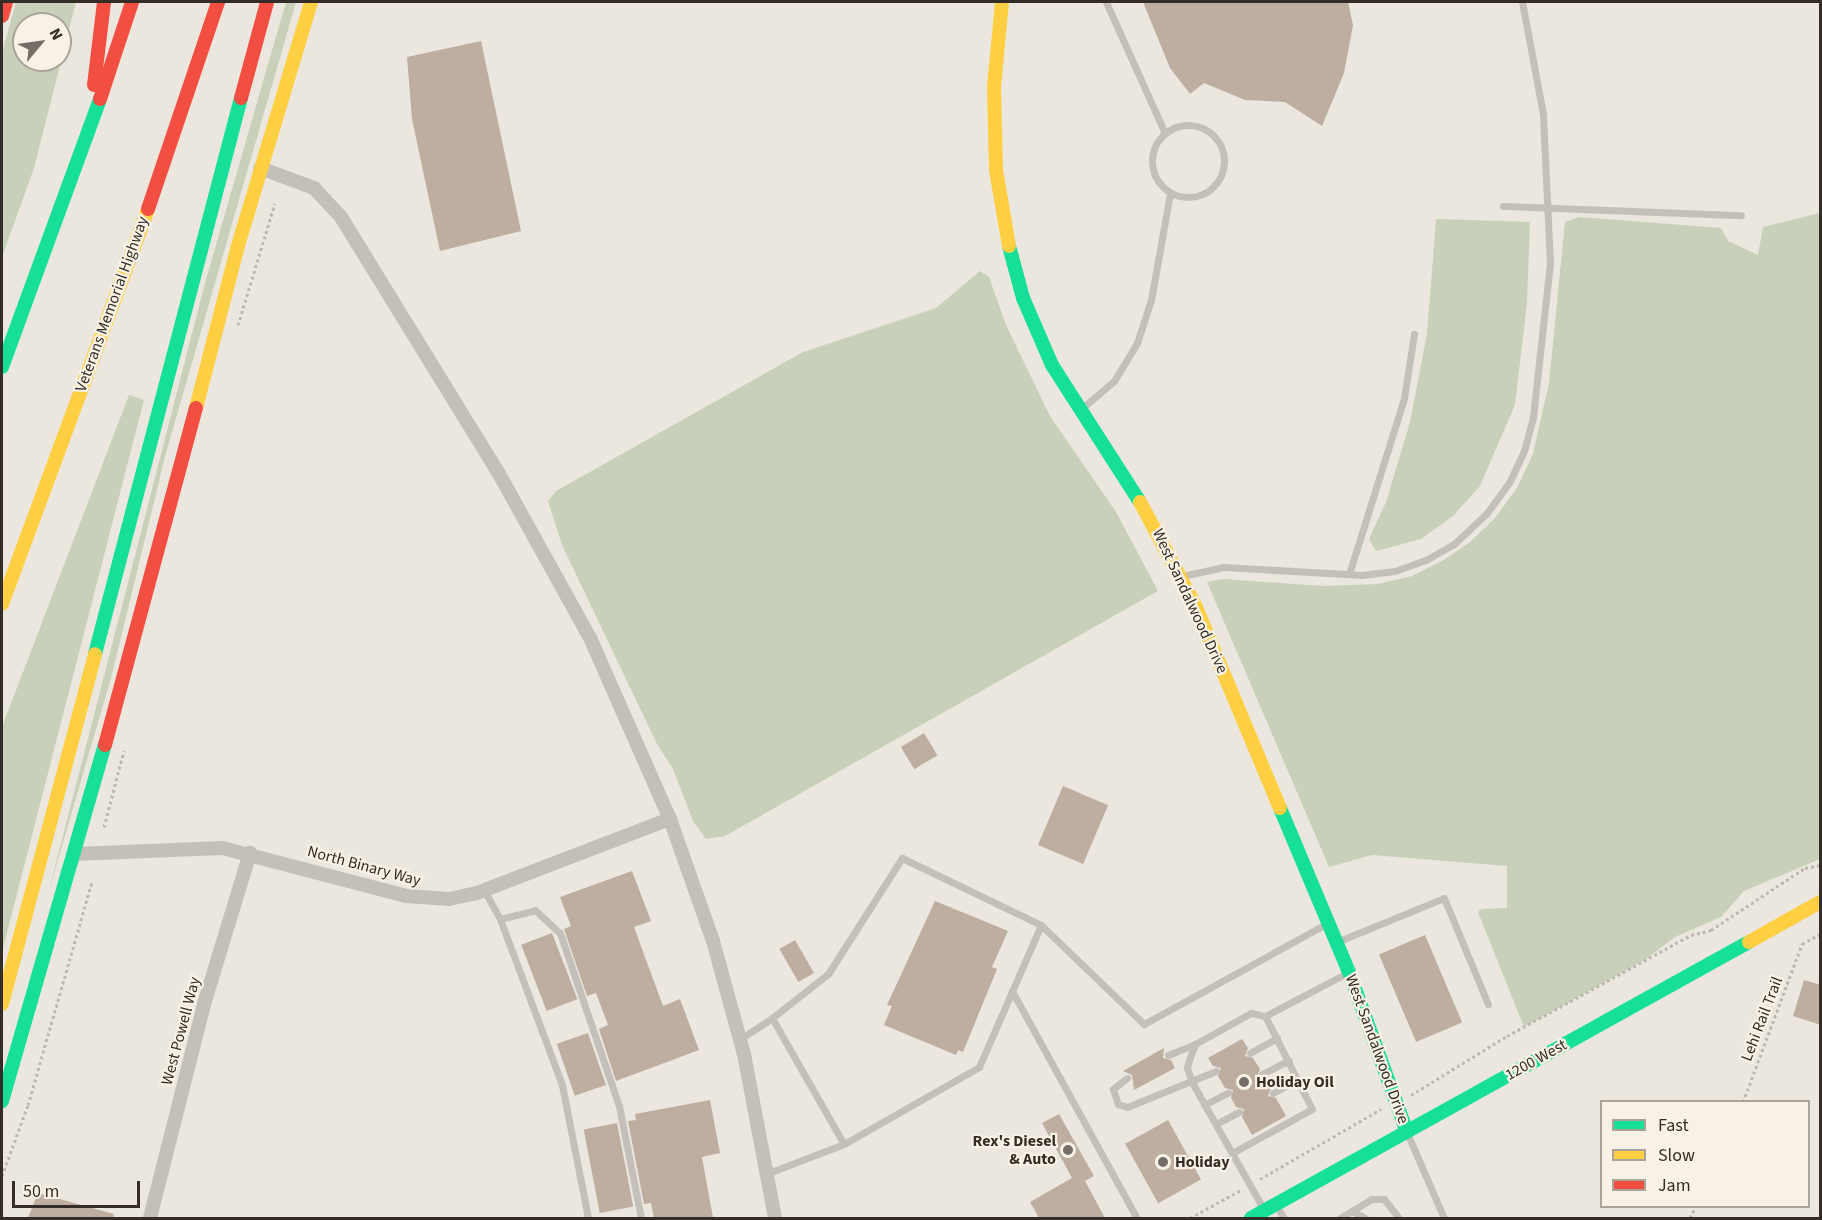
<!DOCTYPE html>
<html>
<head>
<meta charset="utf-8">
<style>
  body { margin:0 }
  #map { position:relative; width:1822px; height:1220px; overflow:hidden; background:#ebe7df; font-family:"Source Sans 3",sans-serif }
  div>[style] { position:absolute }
  .green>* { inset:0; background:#c9d0ba }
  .building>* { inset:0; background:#beaea1; transform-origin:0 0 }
  .path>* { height:3px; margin-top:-1.5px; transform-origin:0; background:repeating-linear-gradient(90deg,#bdb8b1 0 3px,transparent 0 6px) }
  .lane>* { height:7px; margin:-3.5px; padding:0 3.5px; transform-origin:3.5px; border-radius:3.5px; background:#c4bfb9 }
  .lane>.ring { margin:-3.5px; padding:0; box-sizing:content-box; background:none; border:7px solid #c4bfb9; border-radius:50% }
  .street>* { height:14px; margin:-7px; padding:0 7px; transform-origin:7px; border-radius:7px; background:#c4bfb9 }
  .fast>* { height:14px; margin:-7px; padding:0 7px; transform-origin:7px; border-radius:7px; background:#16e098 }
  .slow>* { height:14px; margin:-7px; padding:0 7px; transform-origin:7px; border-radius:7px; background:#ffcf43 }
  .jam>* { height:14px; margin:-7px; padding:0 7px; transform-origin:7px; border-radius:7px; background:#f24e42 }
  .dots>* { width:16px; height:16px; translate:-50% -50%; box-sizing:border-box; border:3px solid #f8f2e6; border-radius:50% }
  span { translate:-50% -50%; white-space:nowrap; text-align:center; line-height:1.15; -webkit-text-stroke:4.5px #f8f2e6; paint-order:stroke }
  .street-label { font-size:16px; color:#342d27 }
  .poi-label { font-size:16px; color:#342d27; font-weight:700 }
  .left { translate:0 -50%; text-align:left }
  .right { translate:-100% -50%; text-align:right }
  .frame { position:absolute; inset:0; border:3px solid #342d27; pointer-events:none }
  .legend { position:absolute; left:1600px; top:1100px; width:210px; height:108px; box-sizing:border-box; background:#f8f2e6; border:2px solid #aaa39a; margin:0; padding:8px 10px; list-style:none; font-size:18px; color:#342d27 }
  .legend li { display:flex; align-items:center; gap:12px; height:30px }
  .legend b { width:30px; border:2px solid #aaa39a }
  .north { position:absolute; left:12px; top:12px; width:60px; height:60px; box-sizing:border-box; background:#f8f2e6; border:2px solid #aaa39a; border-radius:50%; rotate:61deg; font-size:16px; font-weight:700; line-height:24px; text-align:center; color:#342d27 }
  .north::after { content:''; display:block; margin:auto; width:21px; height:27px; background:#746e67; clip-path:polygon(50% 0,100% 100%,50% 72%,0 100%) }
  .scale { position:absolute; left:12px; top:1181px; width:128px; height:27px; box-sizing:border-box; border:3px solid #342d27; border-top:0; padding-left:8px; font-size:18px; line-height:21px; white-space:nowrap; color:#342d27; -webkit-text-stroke:4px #f8f2e6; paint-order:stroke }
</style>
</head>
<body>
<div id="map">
  <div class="green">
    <i style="clip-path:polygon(evenodd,16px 2px,76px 2px,34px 168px,2px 257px,2px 53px,16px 2px,24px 24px,60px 24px,60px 60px,24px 60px,24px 24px)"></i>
    <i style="clip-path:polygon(286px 2px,296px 2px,166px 453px,111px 678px,48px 894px,205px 283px)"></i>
    <i style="clip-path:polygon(1820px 213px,1820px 859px,1744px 891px,1721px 917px,1675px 937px,1646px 959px,1524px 1027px,1478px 912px,1482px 909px,1507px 908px,1507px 866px,1372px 855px,1329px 867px,1207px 582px,1223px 579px,1322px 586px,1378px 584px,1412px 576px,1442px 561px,1469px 543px,1495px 518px,1517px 488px,1533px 454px,1549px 383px,1565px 222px,1579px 217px,1721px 228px,1728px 241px,1758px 255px,1763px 227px)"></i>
    <i style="clip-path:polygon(1436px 219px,1530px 222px,1527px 303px,1515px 405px,1480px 486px,1453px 516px,1421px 539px,1376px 551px,1369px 539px,1386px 502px,1410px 422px,1427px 334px)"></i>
    <i style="clip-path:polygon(980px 271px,989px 277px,1006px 325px,1050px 416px,1116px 512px,1158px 591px,725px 836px,706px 839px,693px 821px,673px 769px,657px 744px,562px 545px,548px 501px,556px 491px,803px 352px,936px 308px)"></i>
    <i style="clip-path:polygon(129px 395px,144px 400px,2px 952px,2px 727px)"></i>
  </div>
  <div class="building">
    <i style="clip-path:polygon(1143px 2px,1348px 2px,1353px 25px,1344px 73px,1322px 126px,1285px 102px,1245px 100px,1204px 83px,1190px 94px,1170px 68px)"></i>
    <i style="clip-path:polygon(481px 41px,521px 231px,440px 251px,412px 119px,407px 57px)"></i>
    <i style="left:924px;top:733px;width:26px;height:27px;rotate:59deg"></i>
    <i style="left:1063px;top:786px;width:49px;height:64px;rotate:23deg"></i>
    <i style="clip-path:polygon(632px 871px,651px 921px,634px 927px,663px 1006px,680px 999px,699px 1050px,616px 1081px,599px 1029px,608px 1025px,596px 993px,587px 996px,564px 929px,571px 926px,560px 897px)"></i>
    <i style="clip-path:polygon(935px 901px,1008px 931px,992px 967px,997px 969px,963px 1052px,958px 1050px,956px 1055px,884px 1025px,892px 1006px,887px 1005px)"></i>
    <i style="left:552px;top:933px;width:71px;height:33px;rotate:69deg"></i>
    <i style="left:1425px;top:935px;width:95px;height:50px;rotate:67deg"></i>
    <i style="left:795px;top:940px;width:38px;height:18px;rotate:60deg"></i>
    <i style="clip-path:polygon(1804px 980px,1821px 985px,1821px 1025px,1793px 1016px)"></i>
    <i style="left:588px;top:1033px;width:55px;height:33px;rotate:71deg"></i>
    <i style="clip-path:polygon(1242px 1039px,1248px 1048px,1245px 1056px,1253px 1058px,1260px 1069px,1257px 1077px,1265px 1079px,1271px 1088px,1268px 1096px,1276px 1098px,1286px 1116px,1252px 1135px,1242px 1117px,1244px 1109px,1236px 1107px,1231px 1098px,1233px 1090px,1225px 1088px,1218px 1076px,1221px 1068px,1213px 1066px,1208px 1058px)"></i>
    <i style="clip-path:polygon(1164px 1048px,1163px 1058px,1171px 1060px,1175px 1068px,1134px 1090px,1132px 1075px,1123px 1071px)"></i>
    <i style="clip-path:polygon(710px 1100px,720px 1153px,702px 1157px,713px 1218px,654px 1218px,651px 1203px,644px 1204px,628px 1121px,636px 1120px,635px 1114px)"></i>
    <i style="clip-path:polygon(1059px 1114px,1094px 1176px,1085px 1181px,1105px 1218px,1039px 1218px,1030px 1202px,1072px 1178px,1042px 1123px)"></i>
    <i style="left:1168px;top:1120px;width:68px;height:49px;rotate:61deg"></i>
    <i style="left:617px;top:1123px;width:85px;height:34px;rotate:79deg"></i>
    <i style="clip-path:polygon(38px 1193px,114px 1214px,113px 1218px,28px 1218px)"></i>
  </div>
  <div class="path">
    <i style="left:238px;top:325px;width:127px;rotate:-73.1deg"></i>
    <i style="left:104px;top:827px;width:79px;rotate:-75.3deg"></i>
    <i style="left:1411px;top:1095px;width:113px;rotate:-31.6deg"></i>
    <i style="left:1507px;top:1036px;width:210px;rotate:-28.8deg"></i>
    <i style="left:1691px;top:935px;width:21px;rotate:-14deg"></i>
    <i style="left:1711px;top:930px;width:113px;rotate:-33.4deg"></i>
    <i style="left:1805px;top:868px;width:15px;rotate:-11deg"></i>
    <i style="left:1743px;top:1102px;width:169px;rotate:-69.5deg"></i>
    <i style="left:1802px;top:944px;width:21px;rotate:-29deg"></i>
    <i style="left:2px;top:1176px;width:76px;rotate:-69.9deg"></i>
    <i style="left:28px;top:1105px;width:232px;rotate:-74deg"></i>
    <i style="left:1260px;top:1179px;width:140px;rotate:-30deg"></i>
    <i style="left:1190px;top:1218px;width:58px;rotate:-28.8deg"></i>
    <i style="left:1690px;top:1218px;width:13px;rotate:-63deg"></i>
  </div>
  <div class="lane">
    <i style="left:1106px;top:2px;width:144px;rotate:65.8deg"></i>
    <i class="ring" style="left:1152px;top:125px;width:65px;height:65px"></i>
    <i style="left:1503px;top:206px;width:238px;rotate:2.2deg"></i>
    <i style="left:1081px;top:409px;width:43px;rotate:-40.3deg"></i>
    <i style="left:1114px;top:381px;width:44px;rotate:-58.8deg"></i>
    <i style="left:1137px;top:343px;width:45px;rotate:-72deg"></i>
    <i style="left:1151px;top:300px;width:109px;rotate:-79.9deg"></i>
    <i style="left:1349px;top:574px;width:184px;rotate:-72.6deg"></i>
    <i style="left:1404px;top:398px;width:65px;rotate:-81.1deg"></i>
    <i style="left:1182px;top:576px;width:43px;rotate:-12.1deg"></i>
    <i style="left:1224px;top:567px;width:138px;rotate:3.3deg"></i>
    <i style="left:1362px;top:575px;width:33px;rotate:-7deg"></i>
    <i style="left:1395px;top:571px;width:33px;rotate:-20deg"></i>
    <i style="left:1426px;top:560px;width:32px;rotate:-30deg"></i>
    <i style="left:1454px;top:544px;width:45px;rotate:-43.2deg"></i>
    <i style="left:1487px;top:513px;width:37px;rotate:-54deg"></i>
    <i style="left:1509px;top:483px;width:35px;rotate:-65deg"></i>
    <i style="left:1524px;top:451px;width:35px;rotate:-75deg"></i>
    <i style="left:1533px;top:417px;width:154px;rotate:-83.7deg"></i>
    <i style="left:1550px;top:264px;width:150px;rotate:-92.7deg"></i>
    <i style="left:1543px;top:114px;width:114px;rotate:-100.6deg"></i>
    <i style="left:484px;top:890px;width:33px;rotate:61deg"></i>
    <i style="left:500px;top:919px;width:177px;rotate:69.5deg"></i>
    <i style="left:562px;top:1085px;width:136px;rotate:78.9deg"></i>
    <i style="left:500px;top:919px;width:36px;rotate:-14deg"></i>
    <i style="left:535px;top:910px;width:34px;rotate:43deg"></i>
    <i style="left:560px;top:933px;width:183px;rotate:71.2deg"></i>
    <i style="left:619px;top:1106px;width:114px;rotate:78.9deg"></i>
    <i style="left:1041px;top:925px;width:143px;rotate:43.9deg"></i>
    <i style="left:1144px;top:1024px;width:208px;rotate:-28.8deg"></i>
    <i style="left:1339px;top:941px;width:113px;rotate:-22.3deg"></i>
    <i style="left:1444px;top:898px;width:115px;rotate:67.5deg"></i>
    <i style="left:1012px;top:991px;width:259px;rotate:61.2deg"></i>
    <i style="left:772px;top:1018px;width:71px;rotate:-38.2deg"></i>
    <i style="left:828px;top:974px;width:138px;rotate:-57.5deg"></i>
    <i style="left:902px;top:858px;width:154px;rotate:25.7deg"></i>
    <i style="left:1041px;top:925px;width:155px;rotate:113.6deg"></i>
    <i style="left:979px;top:1067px;width:155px;rotate:150.3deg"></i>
    <i style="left:740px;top:1039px;width:38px;rotate:-33deg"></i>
    <i style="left:772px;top:1018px;width:145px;rotate:60.3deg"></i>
    <i style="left:844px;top:1144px;width:81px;rotate:159.1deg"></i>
    <i style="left:1250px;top:1053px;width:31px;rotate:-29deg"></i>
    <i style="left:1168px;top:1055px;width:29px;rotate:-22deg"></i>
    <i style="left:1262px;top:1074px;width:30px;rotate:-27deg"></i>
    <i style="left:1127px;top:1078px;width:18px;rotate:142deg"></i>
    <i style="left:1113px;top:1089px;width:16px;rotate:72deg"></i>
    <i style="left:1118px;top:1104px;width:9px;rotate:18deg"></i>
    <i style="left:1127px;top:1107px;width:96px;rotate:-22deg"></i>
    <i style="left:1273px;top:1093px;width:29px;rotate:-29deg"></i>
    <i style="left:1204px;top:1105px;width:27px;rotate:-27deg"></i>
    <i style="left:1216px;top:1124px;width:26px;rotate:-28deg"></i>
    <i style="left:1408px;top:1135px;width:90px;rotate:66.6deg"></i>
    <i style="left:1232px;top:1153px;width:91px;rotate:-28.8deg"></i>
    <i style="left:1312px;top:1109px;width:104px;rotate:-116.8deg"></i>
    <i style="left:1277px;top:1207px;width:13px;rotate:58deg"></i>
    <i style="left:1264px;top:1210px;width:147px;rotate:-119.4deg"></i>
    <i style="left:1192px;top:1082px;width:15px;rotate:-110deg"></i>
    <i style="left:1187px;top:1068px;width:8px;rotate:-76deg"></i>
    <i style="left:1189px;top:1060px;width:17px;rotate:-69deg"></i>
    <i style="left:1195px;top:1044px;width:64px;rotate:-29deg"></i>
    <i style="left:1251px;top:1013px;width:14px;rotate:12deg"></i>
    <i style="left:1265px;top:1016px;width:93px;rotate:-27.7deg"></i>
    <i style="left:1352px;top:1211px;width:15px;rotate:28deg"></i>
    <i style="left:1340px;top:1218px;width:37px;rotate:-31deg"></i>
    <i style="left:1372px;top:1199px;width:12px"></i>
    <i style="left:1384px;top:1199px;width:24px;rotate:52deg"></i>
  </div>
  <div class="street">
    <i style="left:260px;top:168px;width:58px;rotate:20.3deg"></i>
    <i style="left:314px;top:188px;width:40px;rotate:47deg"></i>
    <i style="left:341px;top:217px;width:299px;rotate:58.4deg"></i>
    <i style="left:498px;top:472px;width:192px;rotate:61deg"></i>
    <i style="left:591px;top:640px;width:196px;rotate:66.2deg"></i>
    <i style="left:670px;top:819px;width:129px;rotate:70.6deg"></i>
    <i style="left:713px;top:941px;width:117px;rotate:74.7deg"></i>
    <i style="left:744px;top:1054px;width:167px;rotate:79.3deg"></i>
    <i style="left:74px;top:854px;width:148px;rotate:-2.3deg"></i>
    <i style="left:222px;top:848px;width:190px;rotate:14.6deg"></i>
    <i style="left:406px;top:896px;width:43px;rotate:4deg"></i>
    <i style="left:449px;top:899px;width:29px;rotate:-12deg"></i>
    <i style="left:477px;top:893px;width:207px;rotate:-21deg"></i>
    <i style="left:150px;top:1218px;width:224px;rotate:-75.8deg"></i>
    <i style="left:205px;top:1001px;width:155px;rotate:-73.1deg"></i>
  </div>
  <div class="fast">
    <i style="left:1009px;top:246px;width:54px;rotate:74.9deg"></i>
    <i style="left:1023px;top:298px;width:73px;rotate:66.6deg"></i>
    <i style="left:1052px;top:365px;width:163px;rotate:57.3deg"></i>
    <i style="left:2px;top:367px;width:285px;rotate:-69.9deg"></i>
    <i style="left:95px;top:654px;width:575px;rotate:-75.29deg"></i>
    <i style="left:1280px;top:808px;width:178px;rotate:67.2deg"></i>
    <i style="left:1349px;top:972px;width:170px;rotate:70.1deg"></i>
    <i style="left:2px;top:1101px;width:371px;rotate:-73.9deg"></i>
    <i style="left:1251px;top:1218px;width:569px;rotate:-29deg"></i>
  </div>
  <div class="slow">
    <i style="left:1002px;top:2px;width:85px;rotate:95.4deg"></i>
    <i style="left:994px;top:87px;width:83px;rotate:88.6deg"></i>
    <i style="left:996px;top:170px;width:77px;rotate:80.3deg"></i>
    <i style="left:196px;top:408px;width:164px;rotate:-75.5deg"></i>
    <i style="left:237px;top:249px;width:258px;rotate:-73.3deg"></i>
    <i style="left:1140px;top:502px;width:117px;rotate:61.9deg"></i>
    <i style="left:1195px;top:605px;width:220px;rotate:67.3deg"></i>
    <i style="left:2px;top:604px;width:421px;rotate:-69.7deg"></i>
    <i style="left:1749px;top:942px;width:81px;rotate:-29.4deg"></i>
    <i style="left:2px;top:1004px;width:362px;rotate:-75.1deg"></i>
  </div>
  <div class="jam">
    <i style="left:2px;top:16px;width:15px;rotate:-74deg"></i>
    <i style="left:94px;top:85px;width:84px;rotate:-83.1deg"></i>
    <i style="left:241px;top:98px;width:99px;rotate:-74.8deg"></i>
    <i style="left:100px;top:99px;width:102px;rotate:-71.7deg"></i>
    <i style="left:148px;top:209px;width:219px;rotate:-71.3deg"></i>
    <i style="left:105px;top:745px;width:349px;rotate:-74.9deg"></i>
  </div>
  <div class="dots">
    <i style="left:1244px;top:1082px;background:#746e67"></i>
    <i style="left:1068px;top:1150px;background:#746e67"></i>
    <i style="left:1163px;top:1162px;background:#746e67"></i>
  </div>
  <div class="street-label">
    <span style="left:112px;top:304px;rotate:-70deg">Veterans Memorial Highway</span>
    <span style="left:1190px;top:601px;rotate:65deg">West Sandalwood Drive</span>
    <span style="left:364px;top:866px;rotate:15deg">North Binary Way</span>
    <span style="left:1762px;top:1019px;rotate:-69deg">Lehi Rail Trail</span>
    <span style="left:181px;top:1031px;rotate:-75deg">West Powell Way</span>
    <span style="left:1377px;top:1049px;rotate:70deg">West Sandalwood Drive</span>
    <span style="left:1536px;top:1060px;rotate:-29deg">1200 West</span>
  </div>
  <div class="poi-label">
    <span class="left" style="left:1256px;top:1082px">Holiday Oil</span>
    <span class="right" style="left:1056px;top:1150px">Rex's Diesel<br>&amp; Auto</span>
    <span class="left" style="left:1175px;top:1162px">Holiday</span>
  </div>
  <div class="frame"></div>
  <ul class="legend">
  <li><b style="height:8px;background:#16e098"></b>Fast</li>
  <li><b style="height:8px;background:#ffcf43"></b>Slow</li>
  <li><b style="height:8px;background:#f24e42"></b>Jam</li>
  </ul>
  <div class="north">N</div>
  <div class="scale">50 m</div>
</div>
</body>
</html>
